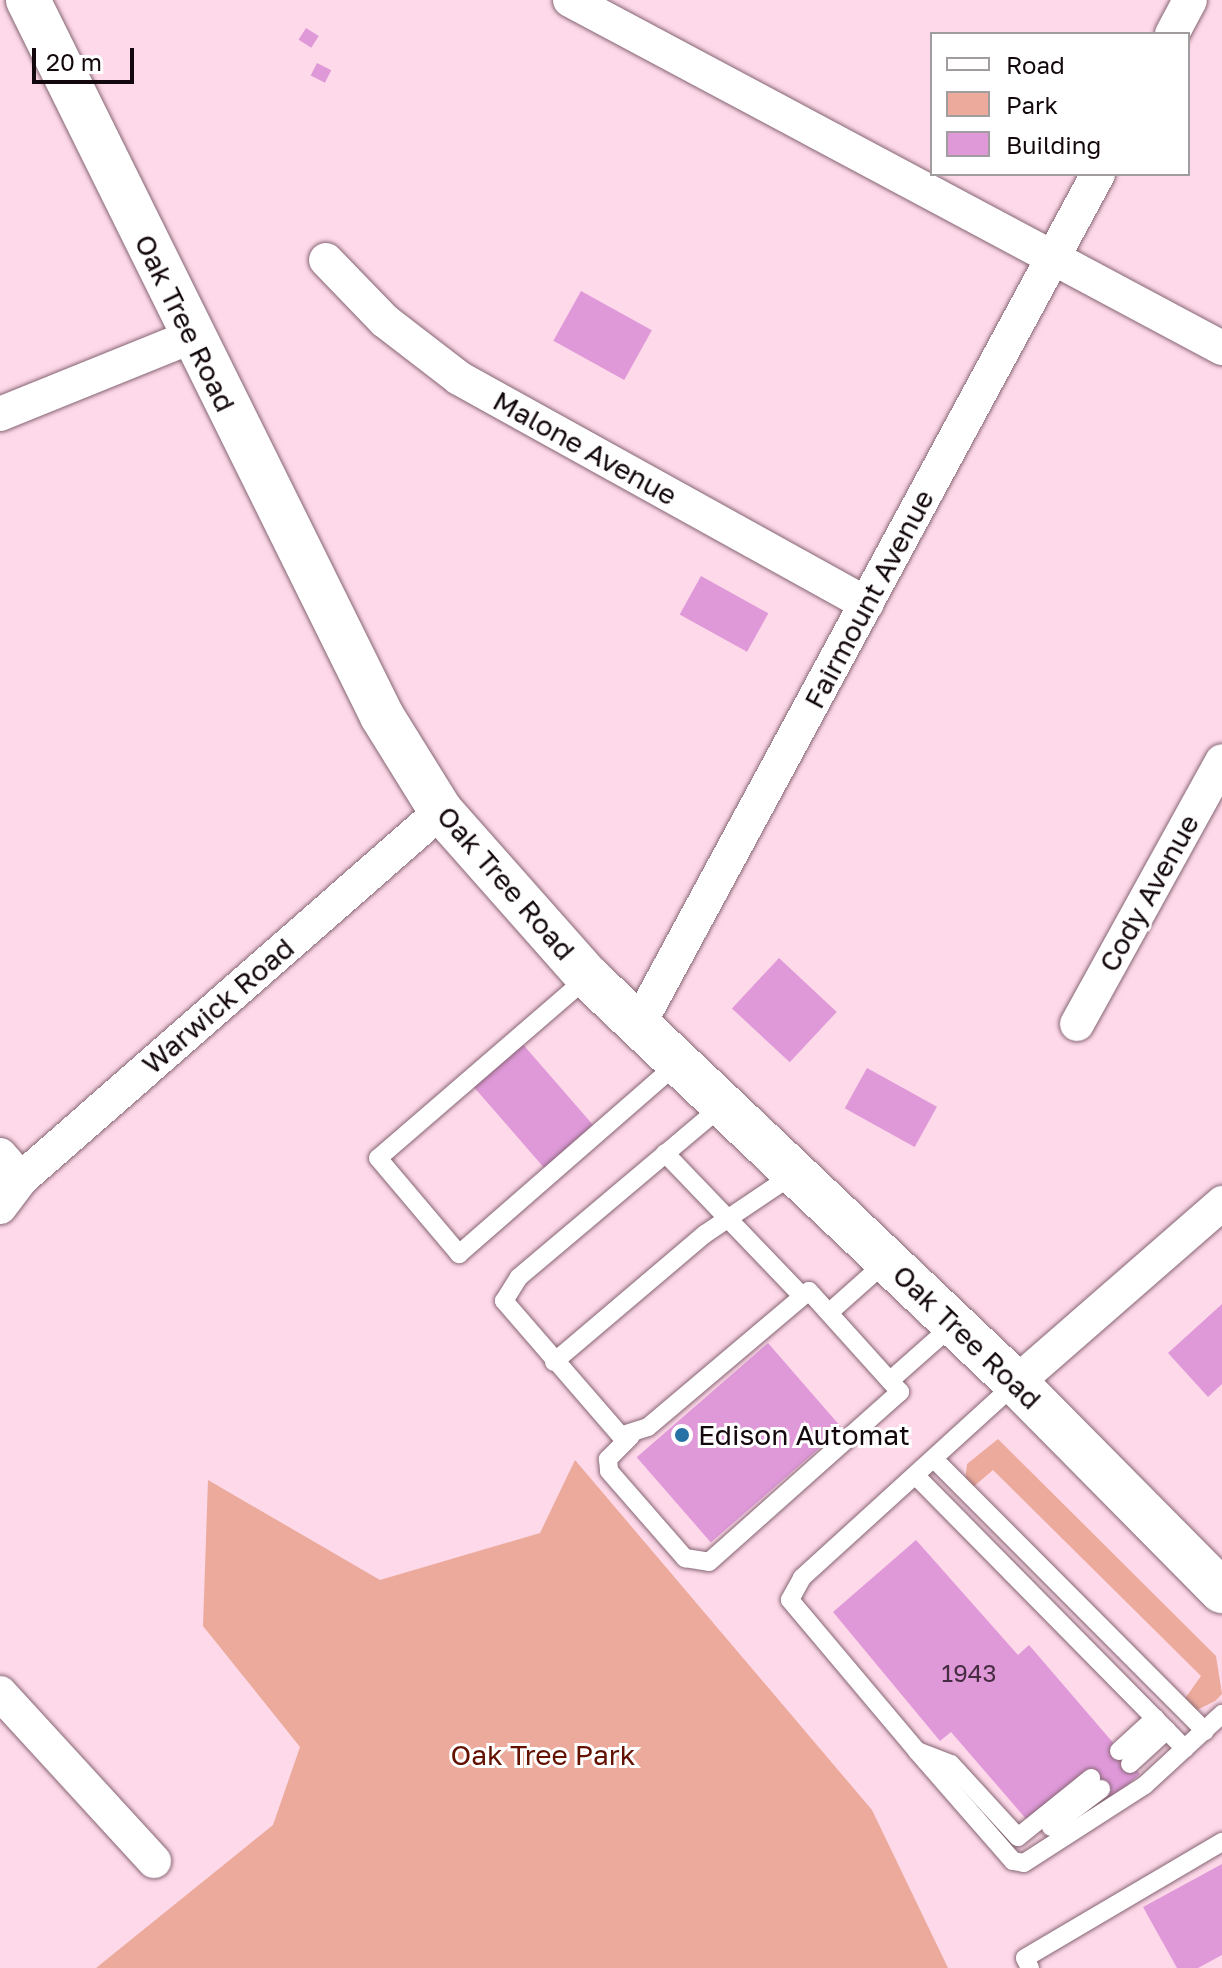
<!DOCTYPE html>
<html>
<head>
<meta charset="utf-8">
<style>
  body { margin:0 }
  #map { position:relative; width:1222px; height:1968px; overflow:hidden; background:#fed9e9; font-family:"Golos Text",sans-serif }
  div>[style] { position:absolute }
  .green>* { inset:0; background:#ebaa9b }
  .building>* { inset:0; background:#df99d9; transform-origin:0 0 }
  .roads { filter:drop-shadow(0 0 2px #856573) drop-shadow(0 0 2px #856573) }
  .lane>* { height:18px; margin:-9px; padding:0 9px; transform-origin:9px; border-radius:9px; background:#fff }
  .street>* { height:34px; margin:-17px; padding:0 17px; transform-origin:17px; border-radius:17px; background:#fff }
  .secondary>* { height:44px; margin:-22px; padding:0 22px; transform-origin:22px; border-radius:22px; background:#fff }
  .dots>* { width:22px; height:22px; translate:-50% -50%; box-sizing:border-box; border:4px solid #fff; border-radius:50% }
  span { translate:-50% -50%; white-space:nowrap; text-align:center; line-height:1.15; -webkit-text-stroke:6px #fff; paint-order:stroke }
  .number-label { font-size:24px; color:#462c40 }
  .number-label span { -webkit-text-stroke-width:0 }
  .street-label { font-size:28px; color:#13080d }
  .poi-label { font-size:28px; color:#13080d }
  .left { translate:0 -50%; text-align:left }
  .park-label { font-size:28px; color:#631100 }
  .legend { position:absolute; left:930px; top:32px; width:260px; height:144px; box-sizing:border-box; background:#fff; border:2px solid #a19c9e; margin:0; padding:10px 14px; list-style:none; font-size:24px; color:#13080d }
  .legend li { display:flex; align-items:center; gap:16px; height:40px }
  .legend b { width:40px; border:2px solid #a19c9e }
  .scale { position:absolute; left:32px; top:48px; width:102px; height:36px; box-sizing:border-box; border:4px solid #13080d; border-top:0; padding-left:10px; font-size:24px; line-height:28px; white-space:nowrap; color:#13080d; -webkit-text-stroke:6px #fff; paint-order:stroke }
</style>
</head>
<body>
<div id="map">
  <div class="green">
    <i style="clip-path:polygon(998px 1439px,1216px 1656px,1222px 1694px,1215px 1701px,1195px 1711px,1184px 1700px,1201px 1676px,993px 1470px,972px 1488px,965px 1482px,967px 1464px)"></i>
    <i style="clip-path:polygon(575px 1460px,872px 1810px,948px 1968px,96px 1968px,273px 1825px,300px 1747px,203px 1626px,208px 1480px,380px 1580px,540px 1533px)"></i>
  </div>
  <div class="building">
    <i style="left:306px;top:28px;width:15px;height:14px;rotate:32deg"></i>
    <i style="left:317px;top:63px;width:16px;height:14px;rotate:27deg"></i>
    <i style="left:581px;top:291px;width:81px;height:57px;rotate:29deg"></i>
    <i style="left:701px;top:576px;width:77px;height:44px;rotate:29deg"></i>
    <i style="left:779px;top:958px;width:79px;height:69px;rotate:43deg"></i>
    <i style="left:520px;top:1041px;width:112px;height:65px;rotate:49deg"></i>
    <i style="left:867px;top:1068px;width:80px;height:46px;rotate:29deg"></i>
    <i style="clip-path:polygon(1222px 1304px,1222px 1384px,1208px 1397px,1168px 1353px)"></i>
    <i style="left:768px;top:1343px;width:113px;height:174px;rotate:49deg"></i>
    <i style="clip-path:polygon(916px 1540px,1018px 1655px,1029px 1645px,1140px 1774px,1110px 1800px,1085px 1771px,1027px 1820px,951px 1732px,940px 1741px,833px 1612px)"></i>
    <i style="clip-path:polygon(1222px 1864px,1222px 1955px,1198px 1968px,1177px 1968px,1143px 1907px)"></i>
  </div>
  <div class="roads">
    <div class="lane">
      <i style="left:588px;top:977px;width:277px;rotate:139.2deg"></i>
      <i style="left:378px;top:1158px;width:126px;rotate:49.8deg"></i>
      <i style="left:459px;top:1254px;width:291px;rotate:-41.1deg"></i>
      <i style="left:665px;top:1153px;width:195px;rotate:46.2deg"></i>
      <i style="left:832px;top:1310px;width:74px;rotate:-41.7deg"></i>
      <i style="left:554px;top:1362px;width:198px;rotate:-40.3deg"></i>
      <i style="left:705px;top:1234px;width:107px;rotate:-34deg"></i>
      <i style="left:894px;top:1377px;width:80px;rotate:-41.5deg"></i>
      <i style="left:1016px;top:1383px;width:290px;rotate:137.7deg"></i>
      <i style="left:802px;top:1578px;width:25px;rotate:119deg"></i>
      <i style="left:790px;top:1600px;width:197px;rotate:49.9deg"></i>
      <i style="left:917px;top:1751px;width:36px;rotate:21deg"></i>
      <i style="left:951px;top:1764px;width:99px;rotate:47.5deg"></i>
      <i style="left:1018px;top:1837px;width:94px;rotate:-38.9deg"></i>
      <i style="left:631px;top:1436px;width:33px;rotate:135deg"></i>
      <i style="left:608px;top:1459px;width:12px;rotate:85deg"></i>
      <i style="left:609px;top:1471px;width:116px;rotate:48.9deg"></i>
      <i style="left:685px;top:1558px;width:24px;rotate:9deg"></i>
      <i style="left:709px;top:1562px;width:256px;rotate:-41.7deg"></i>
      <i style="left:900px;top:1392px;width:136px;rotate:-132deg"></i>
      <i style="left:809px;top:1291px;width:211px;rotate:139.8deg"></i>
      <i style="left:648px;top:1427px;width:28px;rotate:162deg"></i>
      <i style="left:621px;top:1436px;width:179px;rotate:-130.9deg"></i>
      <i style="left:504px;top:1301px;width:28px;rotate:-58deg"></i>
      <i style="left:519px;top:1277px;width:267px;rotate:-40.1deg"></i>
      <i style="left:934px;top:1459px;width:384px;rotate:45.1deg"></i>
      <i style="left:916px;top:1476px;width:383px;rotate:45.4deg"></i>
      <i style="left:917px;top:1751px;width:146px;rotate:48.9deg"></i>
      <i style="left:1013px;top:1861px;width:11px;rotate:10deg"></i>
      <i style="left:1024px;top:1863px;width:144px;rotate:-32.8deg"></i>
      <i style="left:1145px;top:1785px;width:105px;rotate:-42.7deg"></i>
      <i style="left:1119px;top:1751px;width:49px;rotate:-42.5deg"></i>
      <i style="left:1130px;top:1764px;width:50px;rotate:-42.6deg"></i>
      <i style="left:1051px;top:1827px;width:63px;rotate:-37.2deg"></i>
      <i style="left:1030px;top:1968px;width:11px;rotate:-117deg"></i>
      <i style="left:1025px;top:1958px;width:229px;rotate:-30.5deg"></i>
    </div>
    <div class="street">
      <i style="left:570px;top:0;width:739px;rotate:28.09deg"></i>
      <i style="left:1172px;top:34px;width:38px;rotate:-62deg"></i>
      <i style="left:326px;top:260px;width:85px;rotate:46deg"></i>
      <i style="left:385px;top:321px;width:93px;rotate:37.6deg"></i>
      <i style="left:459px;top:378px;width:466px;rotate:29deg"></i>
      <i style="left:0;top:414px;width:206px;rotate:-22deg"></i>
      <i style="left:639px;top:1024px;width:966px;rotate:-61.63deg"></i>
      <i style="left:1077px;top:1024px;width:300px;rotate:-61.1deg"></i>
      <i style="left:0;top:1155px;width:32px;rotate:49deg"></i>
      <i style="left:0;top:1207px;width:35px;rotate:-53deg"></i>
      <i style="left:21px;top:1179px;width:558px;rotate:-41.22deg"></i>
      <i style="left:1016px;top:1383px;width:274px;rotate:-41.1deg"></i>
      <i style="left:0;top:1693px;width:228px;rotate:47.5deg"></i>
    </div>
    <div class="secondary">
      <i style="left:28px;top:0;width:799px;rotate:63.69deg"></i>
      <i style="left:382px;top:716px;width:112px;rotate:58.2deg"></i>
      <i style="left:441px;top:811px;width:222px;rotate:48.5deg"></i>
      <i style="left:588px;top:977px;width:590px;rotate:43.49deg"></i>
      <i style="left:1016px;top:1383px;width:293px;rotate:45.3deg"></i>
    </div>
  </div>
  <div class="dots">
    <i style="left:682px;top:1435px;background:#2871a4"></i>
  </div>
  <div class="number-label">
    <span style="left:969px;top:1673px">1943</span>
  </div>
  <div class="street-label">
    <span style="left:185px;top:323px;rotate:64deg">Oak Tree Road</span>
    <span style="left:585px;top:448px;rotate:29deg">Malone Avenue</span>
    <span style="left:869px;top:599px;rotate:-62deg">Fairmount Avenue</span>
    <span style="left:506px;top:883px;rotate:49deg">Oak Tree Road</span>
    <span style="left:1149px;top:893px;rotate:-61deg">Cody Avenue</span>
    <span style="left:218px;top:1006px;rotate:-41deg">Warwick Road</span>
    <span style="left:967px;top:1337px;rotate:44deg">Oak Tree Road</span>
  </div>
  <div class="poi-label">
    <span class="left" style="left:698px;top:1435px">Edison Automat</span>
  </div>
  <div class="park-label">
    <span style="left:543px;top:1755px">Oak Tree Park</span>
  </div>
  <ul class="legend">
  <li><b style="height:10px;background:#fff"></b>Road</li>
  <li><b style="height:22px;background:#ebaa9b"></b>Park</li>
  <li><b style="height:22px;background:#df99d9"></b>Building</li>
  </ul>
  <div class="scale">20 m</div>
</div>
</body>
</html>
